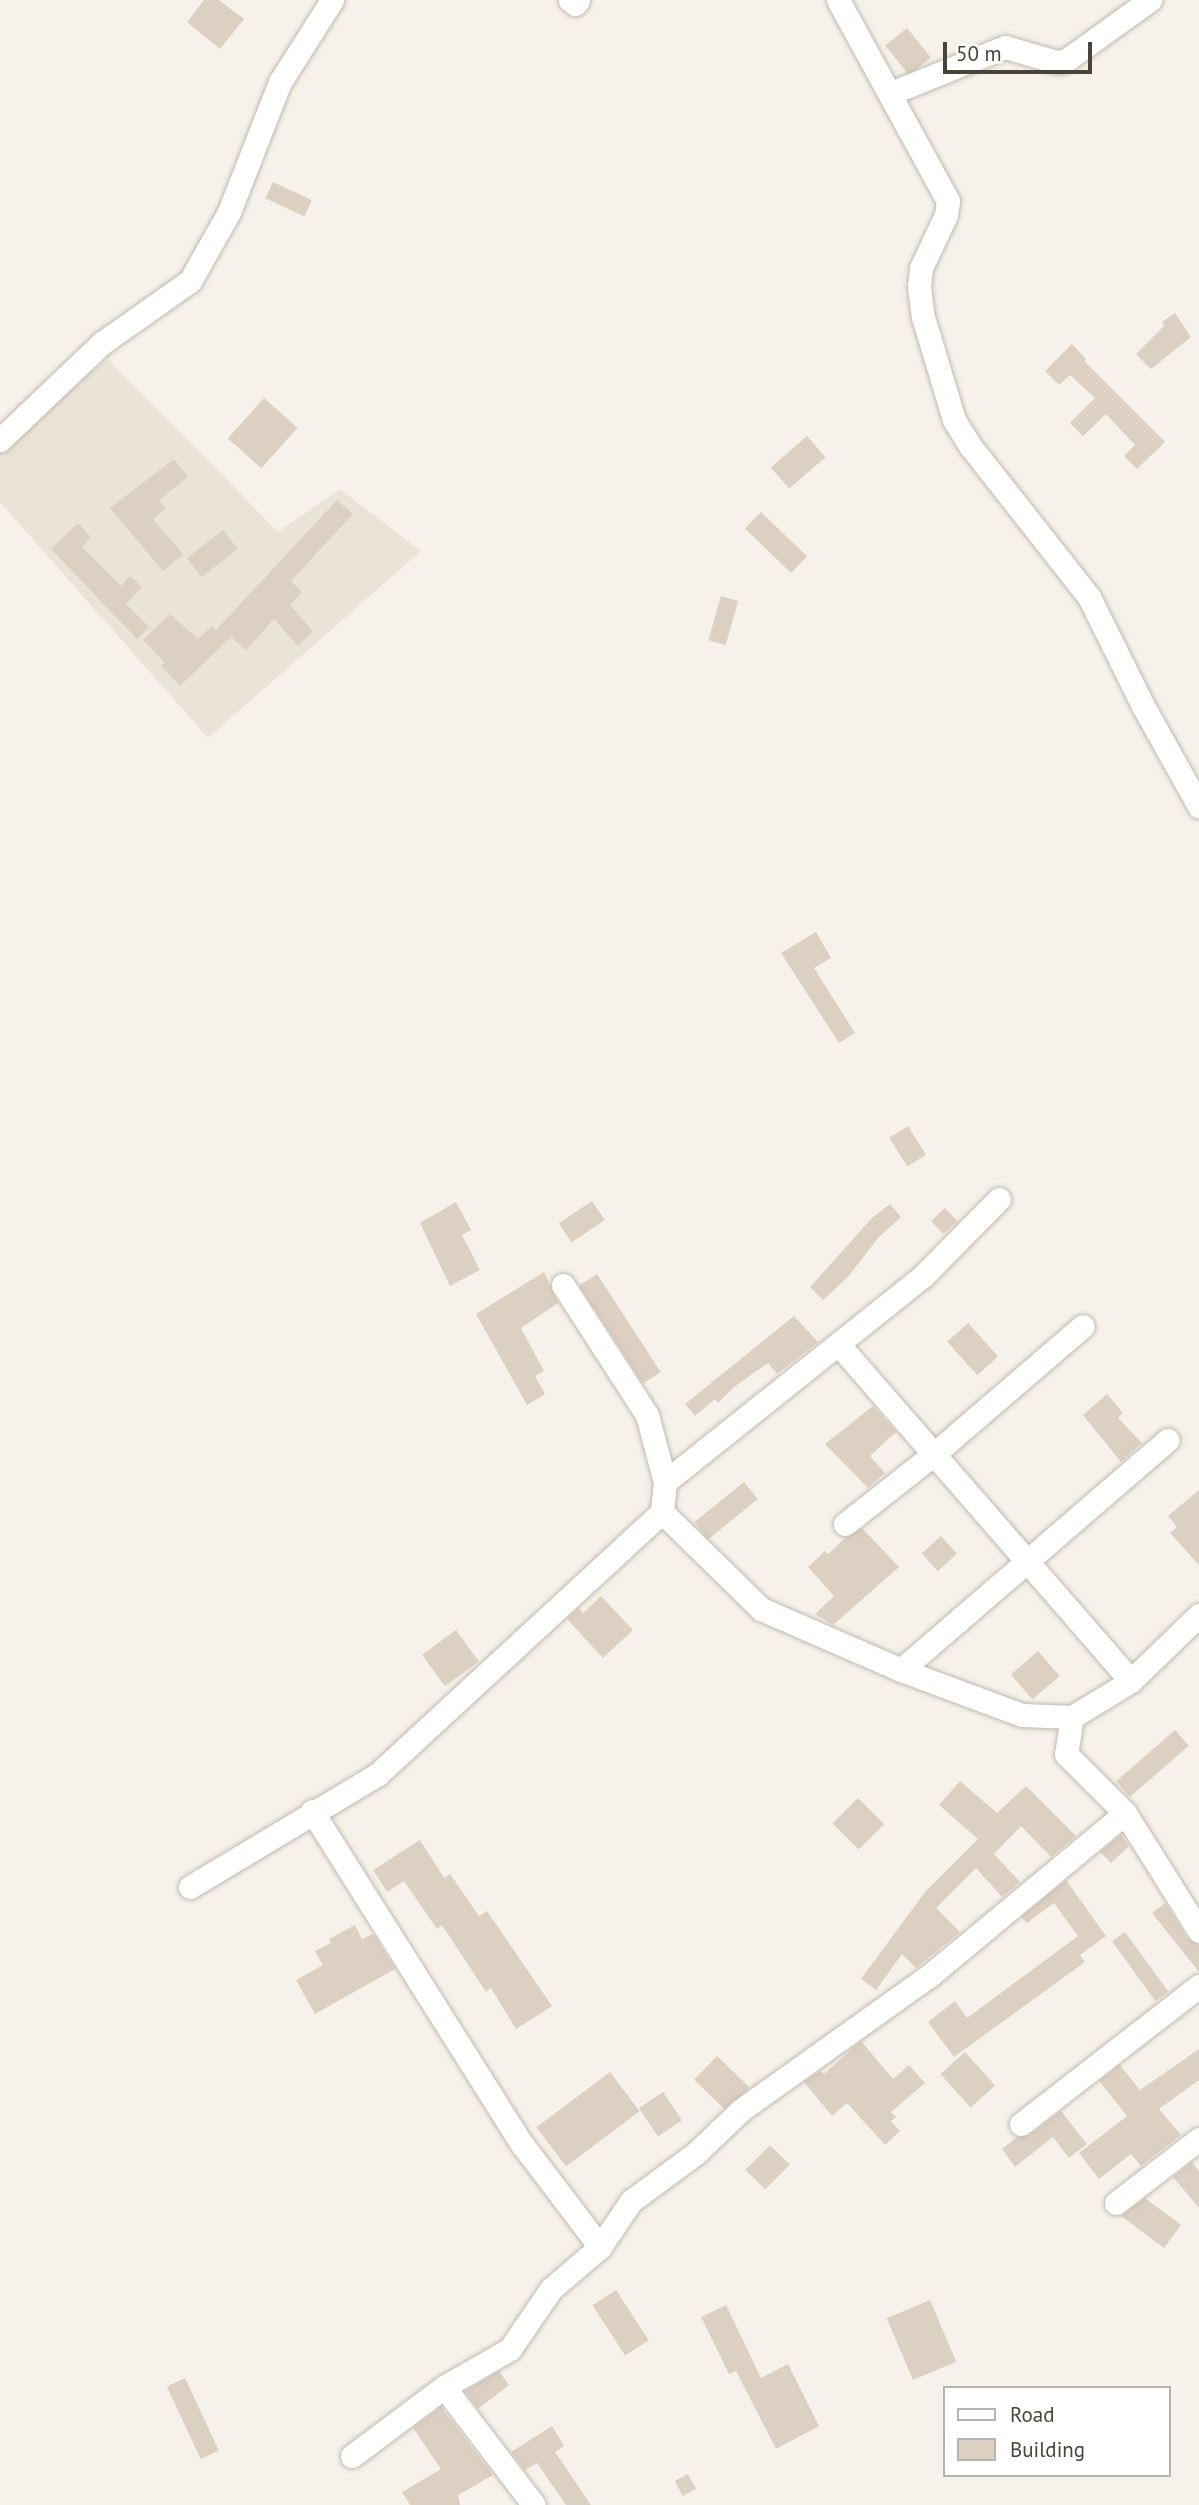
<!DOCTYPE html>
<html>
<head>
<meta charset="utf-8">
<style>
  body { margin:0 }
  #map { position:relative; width:1199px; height:2505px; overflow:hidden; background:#f6f2eb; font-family:"PT Sans",sans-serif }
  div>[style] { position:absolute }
  .residential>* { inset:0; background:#eae4d8 }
  .building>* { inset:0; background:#dcd0c2; transform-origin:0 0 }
  .roads { filter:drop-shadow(0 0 2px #c3b9ac) drop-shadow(0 0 2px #c3b9ac) }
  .minor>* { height:23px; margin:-11.5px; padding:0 11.5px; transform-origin:11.5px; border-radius:11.5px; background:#fff }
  span { translate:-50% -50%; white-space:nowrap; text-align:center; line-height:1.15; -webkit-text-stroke:7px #fff; paint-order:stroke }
  .legend { position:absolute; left:943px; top:2386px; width:228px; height:91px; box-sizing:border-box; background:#fff; border:2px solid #b7b3af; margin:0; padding:9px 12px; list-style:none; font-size:21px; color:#4b4238 }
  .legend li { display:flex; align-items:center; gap:14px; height:35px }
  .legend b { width:35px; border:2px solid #b7b3af }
  .scale { position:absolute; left:943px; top:42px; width:149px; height:32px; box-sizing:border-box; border:4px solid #4b4238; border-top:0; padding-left:9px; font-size:21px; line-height:24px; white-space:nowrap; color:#4b4238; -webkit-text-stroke:5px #fff; paint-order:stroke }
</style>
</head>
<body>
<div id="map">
  <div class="residential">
    <i style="clip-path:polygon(108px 359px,278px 532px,340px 489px,421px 551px,208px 738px,0 502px,0 443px)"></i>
  </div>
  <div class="building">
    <i style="clip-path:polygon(204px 0,219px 0,244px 19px,220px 49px,187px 22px)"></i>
    <i style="left:907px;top:28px;width:38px;height:28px;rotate:51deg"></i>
    <i style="left:273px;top:182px;width:43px;height:18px;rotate:25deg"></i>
    <i style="clip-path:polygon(1175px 313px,1191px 337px,1151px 369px,1136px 354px,1164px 326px,1162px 322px)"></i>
    <i style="clip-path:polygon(1072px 344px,1086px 359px,1084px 361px,1165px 442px,1137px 469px,1124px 456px,1135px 445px,1106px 414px,1083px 436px,1070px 423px,1095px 398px,1070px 375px,1059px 385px,1045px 371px)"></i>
    <i style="left:264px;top:398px;width:45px;height:54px;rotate:42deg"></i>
    <i style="left:807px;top:436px;width:28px;height:48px;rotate:49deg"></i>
    <i style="clip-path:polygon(174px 459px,188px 477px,159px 500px,166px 509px,153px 519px,183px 554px,163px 571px,110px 508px)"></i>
    <i style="clip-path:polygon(337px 500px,353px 514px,291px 581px,302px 592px,290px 605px,313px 631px,298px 646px,274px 619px,246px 650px,231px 637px,180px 686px,161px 666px,165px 663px,143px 640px,170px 614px,198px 639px,212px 626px,216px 630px)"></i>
    <i style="left:761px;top:512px;width:64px;height:23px;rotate:44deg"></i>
    <i style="clip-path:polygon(78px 523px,91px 537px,82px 547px,121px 586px,130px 576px,142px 587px,126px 604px,149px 627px,137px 639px,51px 549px)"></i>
    <i style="left:223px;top:530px;width:24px;height:46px;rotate:52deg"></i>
    <i style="left:721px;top:596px;width:18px;height:46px;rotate:16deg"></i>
    <i style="clip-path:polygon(816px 932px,831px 958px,814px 968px,855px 1033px,839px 1043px,781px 953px)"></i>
    <i style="left:908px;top:1126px;width:34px;height:22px;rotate:58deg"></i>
    <i style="left:592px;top:1201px;width:23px;height:40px;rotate:56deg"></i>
    <i style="clip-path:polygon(456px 1202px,471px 1230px,462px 1235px,480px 1270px,450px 1286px,420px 1223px)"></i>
    <i style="clip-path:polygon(890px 1204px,901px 1217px,878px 1238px,848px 1277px,823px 1300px,810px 1287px,872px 1218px)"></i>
    <i style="left:945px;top:1208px;width:18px;height:19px;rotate:47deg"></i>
    <i style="clip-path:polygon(544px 1272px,558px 1303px,521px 1328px,544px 1371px,535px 1376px,545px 1394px,527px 1405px,476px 1314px)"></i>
    <i style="left:597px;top:1274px;width:117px;height:21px;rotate:57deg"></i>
    <i style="clip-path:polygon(794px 1316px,818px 1342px,777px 1374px,768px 1363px,734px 1387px,718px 1403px,715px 1399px,695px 1416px,685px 1404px)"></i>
    <i style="left:968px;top:1323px;width:45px;height:28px;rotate:48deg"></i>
    <i style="clip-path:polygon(1107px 1394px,1123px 1413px,1118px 1418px,1142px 1443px,1121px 1462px,1083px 1415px)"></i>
    <i style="clip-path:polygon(873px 1406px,896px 1432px,870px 1456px,885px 1473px,868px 1488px,825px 1444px)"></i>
    <i style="left:744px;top:1482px;width:22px;height:64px;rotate:51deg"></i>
    <i style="clip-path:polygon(1199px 1490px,1199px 1565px,1170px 1533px,1177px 1527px,1168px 1516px)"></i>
    <i style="clip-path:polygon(862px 1528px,899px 1567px,833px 1625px,815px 1614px,834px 1596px,808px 1567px,825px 1551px,828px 1554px,845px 1538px)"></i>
    <i style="left:941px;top:1536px;width:24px;height:26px;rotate:48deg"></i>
    <i style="clip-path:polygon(601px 1596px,633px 1630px,603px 1658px,567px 1619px,579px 1608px,583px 1613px)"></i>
    <i style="left:456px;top:1630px;width:39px;height:42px;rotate:54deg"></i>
    <i style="left:1038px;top:1651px;width:33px;height:36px;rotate:49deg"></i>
    <i style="left:1175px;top:1730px;width:21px;height:78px;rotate:49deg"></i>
    <i style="clip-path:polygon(960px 1781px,997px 1813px,1026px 1786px,1076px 1836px,1051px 1857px,1021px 1826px,994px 1854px,1020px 1882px,1002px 1897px,976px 1868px,936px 1908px,960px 1932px,916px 1968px,902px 1954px,876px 1990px,861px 1979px,925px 1892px,978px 1839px,939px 1805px)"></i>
    <i style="left:858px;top:1798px;width:37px;height:36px;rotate:45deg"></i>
    <i style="clip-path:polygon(1121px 1835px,1129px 1846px,1111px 1863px,1100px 1852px)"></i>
    <i style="clip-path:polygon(420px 1840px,444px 1878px,450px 1874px,479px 1916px,487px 1911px,552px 2006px,516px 2029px,491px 1988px,486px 1992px,442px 1925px,437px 1929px,404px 1881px,387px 1892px,373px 1870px)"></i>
    <i style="clip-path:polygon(1066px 1880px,1106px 1936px,1080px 1955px,1085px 1962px,954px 2057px,928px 2022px,955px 2001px,967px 2018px,1078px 1936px,1054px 1903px,1027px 1923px,1021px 1917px)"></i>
    <i style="clip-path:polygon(1165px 1903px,1187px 1938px,1199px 1946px,1199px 1972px,1152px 1913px)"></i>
    <i style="clip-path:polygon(355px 1925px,362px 1939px,373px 1934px,395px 1969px,315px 2014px,296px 1980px,323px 1965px,315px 1951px,331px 1943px,329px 1939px)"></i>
    <i style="left:1125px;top:1932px;width:74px;height:16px;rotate:54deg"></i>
    <i style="clip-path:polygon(861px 2041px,893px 2079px,909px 2065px,925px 2083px,891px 2112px,896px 2117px,891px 2121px,900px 2131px,885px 2145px,847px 2103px,832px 2116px,804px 2082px,820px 2071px,824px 2074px)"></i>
    <i style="clip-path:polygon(1199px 2049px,1199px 2080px,1159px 2109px,1181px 2135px,1141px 2166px,1131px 2154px,1099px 2179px,1079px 2153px,1127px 2116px,1099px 2081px,1120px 2065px,1140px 2090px)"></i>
    <i style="left:965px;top:2052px;width:45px;height:33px;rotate:48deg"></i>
    <i style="left:717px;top:2056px;width:45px;height:33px;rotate:44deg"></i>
    <i style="left:610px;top:2072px;width:49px;height:92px;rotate:53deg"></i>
    <i style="left:663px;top:2092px;width:34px;height:29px;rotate:56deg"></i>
    <i style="clip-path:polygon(1061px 2111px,1087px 2144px,1069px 2158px,1053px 2137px,1015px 2167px,1002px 2149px,1017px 2137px,1030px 2135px)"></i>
    <i style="left:770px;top:2145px;width:28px;height:35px;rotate:45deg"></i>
    <i style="clip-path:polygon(1192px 2162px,1199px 2171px,1199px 2208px,1173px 2177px)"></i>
    <i style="clip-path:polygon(1145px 2198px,1181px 2225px,1164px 2248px,1121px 2216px)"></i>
    <i style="left:616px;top:2290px;width:60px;height:28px;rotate:57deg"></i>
    <i style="left:930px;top:2300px;width:67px;height:47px;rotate:67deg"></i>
    <i style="clip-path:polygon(726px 2305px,761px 2378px,788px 2364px,819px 2426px,776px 2449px,736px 2371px,729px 2374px,701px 2317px)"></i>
    <i style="clip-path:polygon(499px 2371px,509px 2385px,478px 2409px,465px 2391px)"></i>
    <i style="left:185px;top:2378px;width:80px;height:20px;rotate:65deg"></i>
    <i style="clip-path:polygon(441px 2407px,493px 2475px,458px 2495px,460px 2505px,410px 2505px,402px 2492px,441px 2469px,413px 2428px)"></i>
    <i style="clip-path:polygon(552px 2426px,564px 2446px,555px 2452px,591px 2505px,566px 2505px,537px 2463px,525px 2470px,511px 2452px)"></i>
    <i style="left:688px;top:2474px;width:17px;height:15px;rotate:62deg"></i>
  </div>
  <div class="roads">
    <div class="minor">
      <i style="left:570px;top:0;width:6px;rotate:39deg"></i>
      <i style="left:575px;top:4px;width:5px;rotate:-53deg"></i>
      <i style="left:838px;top:0;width:229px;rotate:61.3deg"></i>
      <i style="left:948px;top:201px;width:14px;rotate:98deg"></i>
      <i style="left:946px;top:215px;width:59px;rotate:115.3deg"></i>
      <i style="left:921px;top:268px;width:18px;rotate:96deg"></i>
      <i style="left:919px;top:286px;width:31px;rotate:83deg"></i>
      <i style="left:923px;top:317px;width:108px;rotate:73.2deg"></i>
      <i style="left:954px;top:420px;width:32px;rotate:58deg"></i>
      <i style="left:971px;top:447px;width:191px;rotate:51.8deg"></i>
      <i style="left:1089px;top:597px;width:122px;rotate:63.6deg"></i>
      <i style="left:1143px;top:706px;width:115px;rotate:60.8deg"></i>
      <i style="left:891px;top:93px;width:123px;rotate:-22deg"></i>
      <i style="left:1005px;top:47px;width:54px;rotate:16.1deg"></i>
      <i style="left:1057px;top:62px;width:8px;rotate:-7deg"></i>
      <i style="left:1065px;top:61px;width:105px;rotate:-35.7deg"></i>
      <i style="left:0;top:440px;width:141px;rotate:-43.6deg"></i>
      <i style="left:102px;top:343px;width:108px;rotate:-35.2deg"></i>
      <i style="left:190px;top:281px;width:79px;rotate:-60.5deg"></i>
      <i style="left:229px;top:212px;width:140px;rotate:-68.6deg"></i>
      <i style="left:280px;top:82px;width:97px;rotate:-57.6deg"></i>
      <i style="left:563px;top:1285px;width:155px;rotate:57.1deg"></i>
      <i style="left:647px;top:1415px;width:69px;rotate:75deg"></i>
      <i style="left:665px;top:1482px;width:30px;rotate:96deg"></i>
      <i style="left:662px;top:1512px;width:139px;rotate:44.4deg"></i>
      <i style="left:761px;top:1609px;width:153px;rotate:23.5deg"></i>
      <i style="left:901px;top:1670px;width:129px;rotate:20.4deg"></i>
      <i style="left:1022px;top:1715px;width:50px;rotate:2.3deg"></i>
      <i style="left:839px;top:1345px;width:445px;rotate:49deg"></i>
      <i style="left:665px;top:1482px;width:330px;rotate:-38.6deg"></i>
      <i style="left:923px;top:1276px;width:108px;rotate:-45.4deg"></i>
      <i style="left:845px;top:1524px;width:113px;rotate:-38.2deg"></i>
      <i style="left:934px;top:1454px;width:196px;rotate:-40.7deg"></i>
      <i style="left:1199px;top:1615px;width:95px;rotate:135.9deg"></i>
      <i style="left:1131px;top:1681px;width:69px;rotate:148.6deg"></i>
      <i style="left:1072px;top:1717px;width:37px;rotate:99deg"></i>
      <i style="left:1066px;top:1754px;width:83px;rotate:45deg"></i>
      <i style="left:1125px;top:1813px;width:139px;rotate:57.9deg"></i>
      <i style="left:901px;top:1670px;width:352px;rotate:-40.8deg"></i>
      <i style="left:312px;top:1811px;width:394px;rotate:57.8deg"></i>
      <i style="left:522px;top:2144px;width:129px;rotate:52.9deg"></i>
      <i style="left:190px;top:1887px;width:219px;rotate:-31deg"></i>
      <i style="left:378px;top:1774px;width:386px;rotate:-42.7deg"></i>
      <i style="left:1021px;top:2124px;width:225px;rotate:-37.8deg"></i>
      <i style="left:1116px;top:2203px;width:105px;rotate:-37.6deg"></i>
      <i style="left:444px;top:2387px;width:148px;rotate:52.7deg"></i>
      <i style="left:352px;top:2456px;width:115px;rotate:-36.9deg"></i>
      <i style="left:444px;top:2387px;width:76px;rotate:-29.9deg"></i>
      <i style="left:510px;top:2349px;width:73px;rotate:-55.7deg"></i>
      <i style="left:551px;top:2289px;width:65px;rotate:-40.6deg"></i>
      <i style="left:600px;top:2247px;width:55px;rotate:-56deg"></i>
      <i style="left:631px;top:2201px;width:81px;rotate:-36.4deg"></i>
      <i style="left:696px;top:2153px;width:62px;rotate:-43.7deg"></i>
      <i style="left:741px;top:2110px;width:231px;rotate:-35.5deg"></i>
      <i style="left:929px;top:1976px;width:255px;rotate:-39.7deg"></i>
    </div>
  </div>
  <ul class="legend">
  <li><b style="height:9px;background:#fff"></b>Road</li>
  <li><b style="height:19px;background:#dcd0c2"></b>Building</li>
  </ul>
  <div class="scale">50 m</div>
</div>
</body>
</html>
